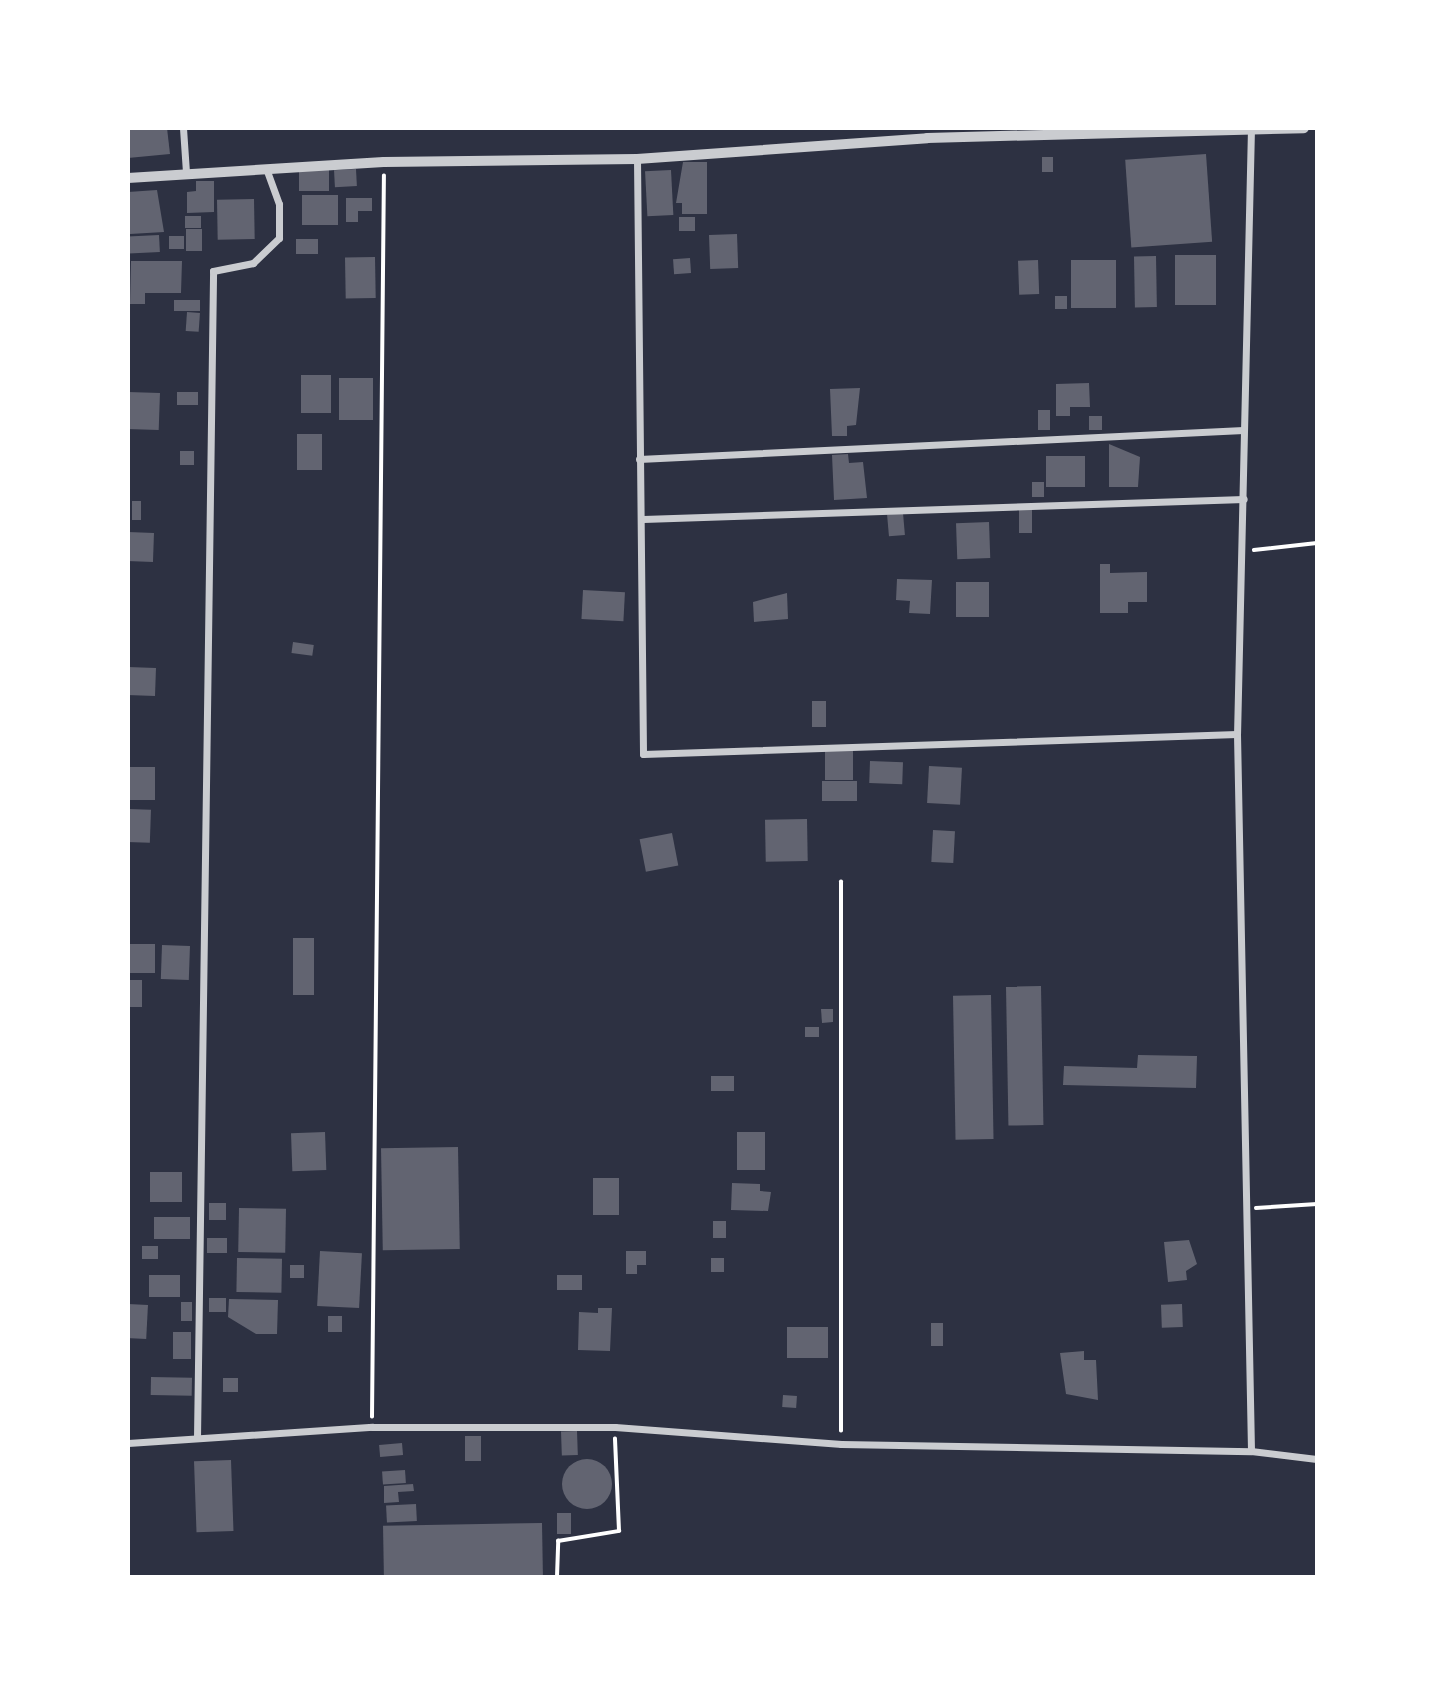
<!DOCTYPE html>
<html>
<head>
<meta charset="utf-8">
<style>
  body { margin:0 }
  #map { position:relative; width:1445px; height:1705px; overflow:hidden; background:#2d3142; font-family:Helvetica,sans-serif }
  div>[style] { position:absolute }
  .building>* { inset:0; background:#626471; transform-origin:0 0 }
  .round { border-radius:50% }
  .path>* { height:3.5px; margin:-1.75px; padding:0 1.75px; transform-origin:1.75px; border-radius:1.75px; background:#fff }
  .minor>* { height:7px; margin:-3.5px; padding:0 3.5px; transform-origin:3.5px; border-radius:3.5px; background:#caccd0 }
  .tertiary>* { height:10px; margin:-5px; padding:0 5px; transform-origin:5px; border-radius:5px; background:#caccd0 }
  span { translate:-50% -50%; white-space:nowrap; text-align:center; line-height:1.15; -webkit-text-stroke:5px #fff; paint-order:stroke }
  .frame { position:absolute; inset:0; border:130px solid #fff; pointer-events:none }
</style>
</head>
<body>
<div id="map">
  <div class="building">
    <i style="clip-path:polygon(128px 128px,167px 128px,170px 154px,128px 158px)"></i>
    <i style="left:1206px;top:154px;width:88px;height:81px;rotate:86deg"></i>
    <i style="left:1042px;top:157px;width:11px;height:15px"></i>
    <i style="clip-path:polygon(683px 162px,707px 162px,707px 214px,682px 214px,682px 203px,676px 203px)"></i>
    <i style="left:329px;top:168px;width:23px;height:30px;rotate:90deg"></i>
    <i style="left:356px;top:169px;width:17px;height:22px;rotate:87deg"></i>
    <i style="left:671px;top:170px;width:45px;height:26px;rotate:87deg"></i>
    <i style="clip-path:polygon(196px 181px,214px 181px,214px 212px,187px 213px,187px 192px,196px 191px)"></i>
    <i style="clip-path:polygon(157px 190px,164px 232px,130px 234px,128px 192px)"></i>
    <i style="left:302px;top:195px;width:36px;height:30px"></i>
    <i style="clip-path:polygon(346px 198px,372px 198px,372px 211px,358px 211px,358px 222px,346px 222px)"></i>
    <i style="left:254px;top:199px;width:40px;height:37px;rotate:89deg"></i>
    <i style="left:185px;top:216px;width:16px;height:12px"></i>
    <i style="left:679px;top:217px;width:16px;height:14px"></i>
    <i style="left:186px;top:229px;width:16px;height:22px"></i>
    <i style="left:737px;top:234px;width:34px;height:28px;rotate:88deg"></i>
    <i style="left:159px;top:235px;width:17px;height:31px;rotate:87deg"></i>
    <i style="left:169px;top:236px;width:15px;height:13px"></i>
    <i style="left:296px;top:239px;width:22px;height:15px"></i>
    <i style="left:1216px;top:255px;width:50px;height:41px;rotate:90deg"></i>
    <i style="left:1156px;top:256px;width:51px;height:22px;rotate:89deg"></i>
    <i style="left:375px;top:257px;width:41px;height:30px;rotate:89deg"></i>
    <i style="left:690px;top:258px;width:15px;height:17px;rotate:86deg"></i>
    <i style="left:1038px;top:260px;width:34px;height:20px;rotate:88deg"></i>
    <i style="left:1116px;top:260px;width:48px;height:45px;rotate:90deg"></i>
    <i style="clip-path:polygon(131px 261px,182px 261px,181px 293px,145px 293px,145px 304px,130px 304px)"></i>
    <i style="left:1055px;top:296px;width:12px;height:13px"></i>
    <i style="left:174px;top:300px;width:26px;height:11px"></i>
    <i style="left:187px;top:312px;width:13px;height:19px;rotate:4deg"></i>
    <i style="left:301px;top:375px;width:30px;height:38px"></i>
    <i style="left:339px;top:378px;width:34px;height:42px"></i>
    <i style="clip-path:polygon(1089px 383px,1090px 407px,1070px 407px,1070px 416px,1056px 416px,1056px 384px)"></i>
    <i style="clip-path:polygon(860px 388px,856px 425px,847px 426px,847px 436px,832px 436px,830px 389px)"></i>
    <i style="left:128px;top:392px;width:32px;height:37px;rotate:2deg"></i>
    <i style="left:177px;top:392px;width:21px;height:13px"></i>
    <i style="left:1038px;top:410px;width:12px;height:20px"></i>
    <i style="left:1089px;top:416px;width:13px;height:14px"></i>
    <i style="left:297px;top:434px;width:25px;height:36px"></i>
    <i style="clip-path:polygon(1109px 444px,1140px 457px,1138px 487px,1109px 487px)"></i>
    <i style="left:180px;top:451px;width:14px;height:14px"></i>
    <i style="clip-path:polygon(848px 454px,849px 463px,863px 462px,867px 498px,834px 500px,832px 455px)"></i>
    <i style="left:1085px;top:456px;width:31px;height:39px;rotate:90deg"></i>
    <i style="left:1032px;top:482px;width:12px;height:15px"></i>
    <i style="left:132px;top:501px;width:9px;height:19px"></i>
    <i style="left:1019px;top:510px;width:13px;height:23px"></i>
    <i style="left:903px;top:513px;width:22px;height:16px;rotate:85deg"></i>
    <i style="left:989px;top:522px;width:36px;height:33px;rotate:88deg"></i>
    <i style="left:128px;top:532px;width:26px;height:29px;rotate:2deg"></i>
    <i style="clip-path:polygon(1100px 564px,1110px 564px,1110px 573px,1147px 572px,1147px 602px,1128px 602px,1128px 613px,1100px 613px)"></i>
    <i style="clip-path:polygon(897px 579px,932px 580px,930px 614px,909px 613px,910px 601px,896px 600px)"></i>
    <i style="left:956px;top:582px;width:33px;height:35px"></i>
    <i style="left:583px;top:590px;width:42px;height:29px;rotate:3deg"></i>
    <i style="clip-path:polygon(787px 593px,788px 619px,754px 622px,753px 602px)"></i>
    <i style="left:293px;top:642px;width:21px;height:11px;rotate:8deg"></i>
    <i style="left:128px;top:667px;width:28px;height:28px;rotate:2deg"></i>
    <i style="left:812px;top:701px;width:14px;height:26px"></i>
    <i style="left:825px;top:751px;width:28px;height:29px"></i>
    <i style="left:870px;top:761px;width:33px;height:22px;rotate:2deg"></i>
    <i style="left:929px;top:766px;width:33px;height:37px;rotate:3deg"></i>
    <i style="left:128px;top:767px;width:27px;height:33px"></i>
    <i style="left:822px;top:781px;width:35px;height:20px"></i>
    <i style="left:128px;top:809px;width:23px;height:33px;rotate:2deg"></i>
    <i style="left:807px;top:819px;width:42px;height:42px;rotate:89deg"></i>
    <i style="left:933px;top:830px;width:22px;height:32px;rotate:3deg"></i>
    <i style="left:672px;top:833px;width:33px;height:33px;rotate:79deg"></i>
    <i style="left:293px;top:938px;width:21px;height:57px"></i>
    <i style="left:128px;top:944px;width:27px;height:29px"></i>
    <i style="left:162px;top:945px;width:28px;height:34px;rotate:2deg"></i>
    <i style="left:128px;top:980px;width:14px;height:27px"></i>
    <i style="left:1041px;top:986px;width:139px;height:35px;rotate:89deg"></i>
    <i style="left:991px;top:995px;width:144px;height:38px;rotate:89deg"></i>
    <i style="clip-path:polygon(821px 1009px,833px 1009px,833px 1022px,822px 1023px)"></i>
    <i style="left:819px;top:1027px;width:10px;height:14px;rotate:90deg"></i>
    <i style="clip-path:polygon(1138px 1055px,1197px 1056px,1196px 1088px,1063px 1085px,1064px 1066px,1137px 1068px)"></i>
    <i style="left:734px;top:1076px;width:15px;height:23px;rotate:90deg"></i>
    <i style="left:325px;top:1132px;width:38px;height:34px;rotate:88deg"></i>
    <i style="left:765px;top:1132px;width:38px;height:28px;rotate:90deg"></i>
    <i style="left:458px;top:1147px;width:102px;height:77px;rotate:89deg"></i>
    <i style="left:150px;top:1172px;width:32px;height:30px"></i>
    <i style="left:593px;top:1178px;width:26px;height:37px"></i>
    <i style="clip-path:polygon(732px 1183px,760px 1184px,760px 1191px,771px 1192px,768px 1211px,731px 1210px)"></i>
    <i style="left:209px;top:1203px;width:17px;height:17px"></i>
    <i style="left:239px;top:1208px;width:47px;height:44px;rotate:1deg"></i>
    <i style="left:190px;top:1217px;width:22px;height:36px;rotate:90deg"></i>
    <i style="left:713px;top:1221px;width:13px;height:17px"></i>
    <i style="left:207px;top:1238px;width:20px;height:15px"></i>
    <i style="clip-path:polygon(1189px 1240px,1197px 1264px,1186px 1271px,1187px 1280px,1168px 1282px,1164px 1242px)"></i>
    <i style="left:142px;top:1246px;width:16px;height:13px"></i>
    <i style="left:320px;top:1251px;width:42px;height:55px;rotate:3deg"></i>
    <i style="clip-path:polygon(626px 1251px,646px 1251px,646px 1265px,637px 1265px,637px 1274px,626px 1274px)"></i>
    <i style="left:237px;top:1258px;width:45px;height:34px;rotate:1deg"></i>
    <i style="left:711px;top:1258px;width:13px;height:14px"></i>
    <i style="left:290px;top:1265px;width:14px;height:13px"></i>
    <i style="left:149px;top:1275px;width:31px;height:22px"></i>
    <i style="left:557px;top:1275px;width:25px;height:15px"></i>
    <i style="left:209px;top:1298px;width:17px;height:14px"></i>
    <i style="clip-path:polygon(229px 1299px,278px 1300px,277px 1334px,256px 1334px,228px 1317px)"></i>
    <i style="left:181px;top:1302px;width:11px;height:19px"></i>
    <i style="left:128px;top:1304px;width:20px;height:34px;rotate:3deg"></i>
    <i style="left:1182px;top:1304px;width:23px;height:21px;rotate:88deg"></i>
    <i style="clip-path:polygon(598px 1308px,612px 1308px,610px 1351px,578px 1350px,579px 1312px,598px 1313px)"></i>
    <i style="left:328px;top:1316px;width:14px;height:16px"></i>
    <i style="left:931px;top:1323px;width:12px;height:23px"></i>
    <i style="left:787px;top:1327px;width:41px;height:31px"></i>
    <i style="left:173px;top:1332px;width:18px;height:27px"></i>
    <i style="clip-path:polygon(1084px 1351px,1084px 1360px,1096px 1360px,1098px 1400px,1066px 1394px,1060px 1353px)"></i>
    <i style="left:151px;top:1377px;width:41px;height:18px;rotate:1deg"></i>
    <i style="left:223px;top:1378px;width:15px;height:14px"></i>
    <i style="left:783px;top:1395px;width:14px;height:12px;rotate:4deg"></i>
    <i style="left:577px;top:1431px;width:24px;height:16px;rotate:88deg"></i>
    <i style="left:465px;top:1436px;width:16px;height:25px"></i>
    <i style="left:402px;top:1443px;width:12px;height:23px;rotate:85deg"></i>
    <i class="round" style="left:562px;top:1459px;width:50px;height:50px"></i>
    <i style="left:231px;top:1460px;width:71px;height:37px;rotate:88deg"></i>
    <i style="left:405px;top:1470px;width:13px;height:23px;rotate:86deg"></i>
    <i style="clip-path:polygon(413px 1484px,414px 1491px,398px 1492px,399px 1502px,384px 1503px,384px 1486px)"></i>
    <i style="left:416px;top:1504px;width:17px;height:30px;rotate:87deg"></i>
    <i style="left:557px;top:1513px;width:14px;height:21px"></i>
    <i style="left:542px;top:1523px;width:54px;height:159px;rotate:89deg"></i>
  </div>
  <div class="path">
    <i style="left:1254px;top:550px;width:63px;rotate:-6.3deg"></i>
    <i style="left:1256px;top:1208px;width:61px;rotate:-3.8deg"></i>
    <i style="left:372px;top:1417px;width:1241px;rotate:-89.45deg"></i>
    <i style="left:841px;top:1431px;width:549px;rotate:-90deg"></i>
    <i style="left:557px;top:1577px;width:36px;rotate:-88deg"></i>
    <i style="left:558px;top:1541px;width:62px;rotate:-9.3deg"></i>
    <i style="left:619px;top:1531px;width:92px;rotate:-92.5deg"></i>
  </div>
  <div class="minor">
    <i style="left:183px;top:128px;width:44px;rotate:86.1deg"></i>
    <i style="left:1251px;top:128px;width:606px;rotate:91.32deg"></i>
    <i style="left:1237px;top:734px;width:717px;rotate:88.88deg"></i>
    <i style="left:1251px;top:1451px;width:66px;rotate:6.9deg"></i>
    <i style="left:637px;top:159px;width:595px;rotate:89.42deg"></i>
    <i style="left:643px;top:754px;width:594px;rotate:-1.93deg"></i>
    <i style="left:639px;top:459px;width:605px;rotate:-2.75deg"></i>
    <i style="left:643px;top:519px;width:601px;rotate:-1.91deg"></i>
    <i style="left:197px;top:1438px;width:1167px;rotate:-89.21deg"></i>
    <i style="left:213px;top:271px;width:41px;rotate:-11.3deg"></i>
    <i style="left:253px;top:263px;width:36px;rotate:-44deg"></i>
    <i style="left:279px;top:238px;width:34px;rotate:-90deg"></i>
    <i style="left:279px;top:204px;width:37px;rotate:-110deg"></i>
    <i style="left:128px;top:1443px;width:245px;rotate:-3.8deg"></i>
    <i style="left:372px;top:1427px;width:243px"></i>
    <i style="left:615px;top:1427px;width:227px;rotate:4.3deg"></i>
    <i style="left:841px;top:1444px;width:410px;rotate:1deg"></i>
  </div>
  <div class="tertiary">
    <i style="left:128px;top:178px;width:256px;rotate:-3.6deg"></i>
    <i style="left:384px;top:162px;width:253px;rotate:-0.7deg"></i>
    <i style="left:637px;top:159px;width:291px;rotate:-4.1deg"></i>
    <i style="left:927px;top:138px;width:377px;rotate:-1.5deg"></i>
  </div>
  <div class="frame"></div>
</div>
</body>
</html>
